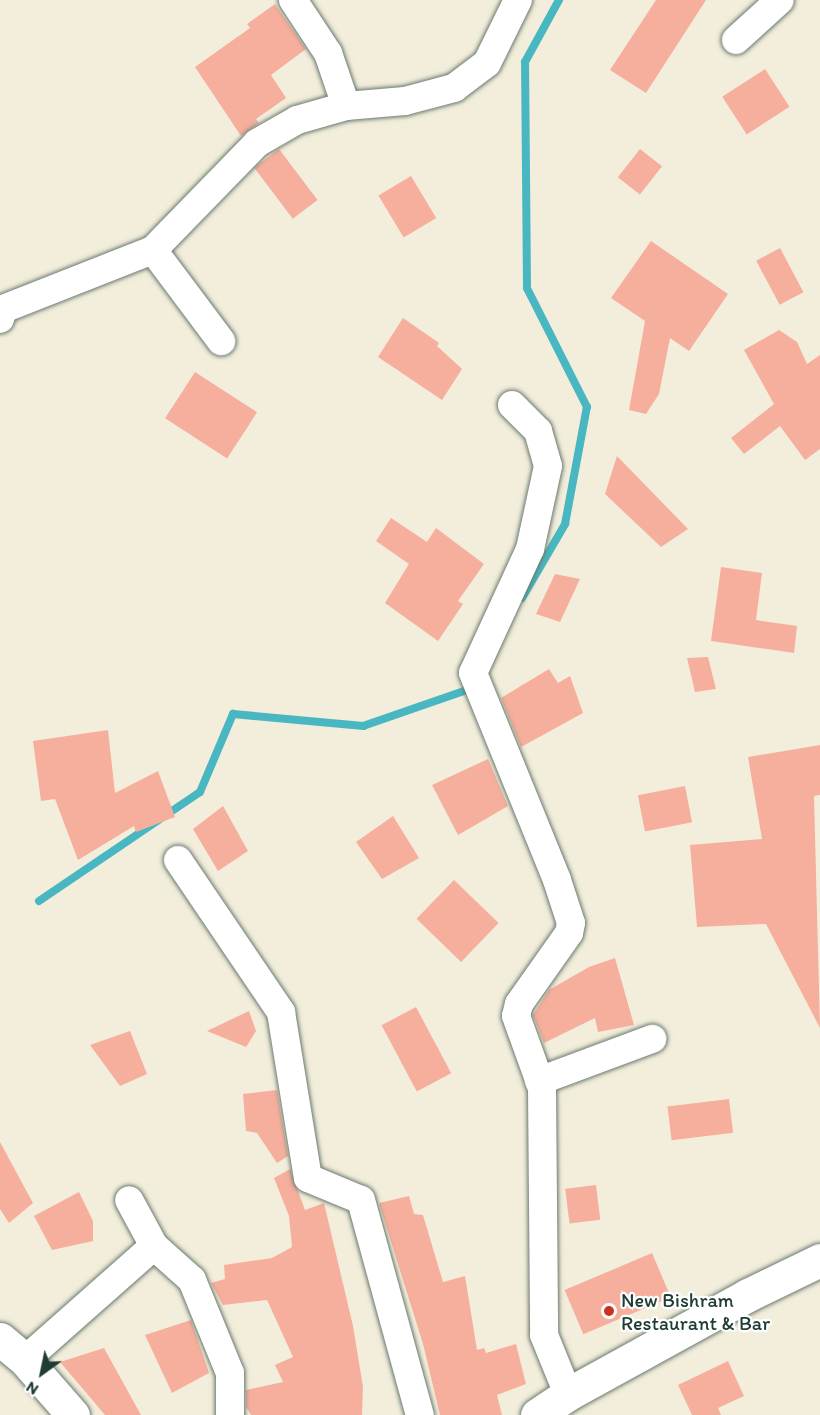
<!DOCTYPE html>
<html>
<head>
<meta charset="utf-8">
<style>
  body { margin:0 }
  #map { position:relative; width:820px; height:1415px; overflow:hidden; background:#f3eedc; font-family:Itim,sans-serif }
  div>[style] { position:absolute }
  .stream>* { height:8px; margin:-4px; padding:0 4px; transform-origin:4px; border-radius:4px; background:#49b7c1 }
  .building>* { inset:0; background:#f6af9d; transform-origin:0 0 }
  .roads { filter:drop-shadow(0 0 2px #697b6f) drop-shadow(0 0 2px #697b6f) }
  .street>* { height:28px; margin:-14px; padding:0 14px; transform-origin:14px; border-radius:14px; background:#fff }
  .secondary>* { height:33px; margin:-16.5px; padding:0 16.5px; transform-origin:16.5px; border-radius:16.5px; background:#fff }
  .dots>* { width:16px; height:16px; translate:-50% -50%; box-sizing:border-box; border:3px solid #fff; border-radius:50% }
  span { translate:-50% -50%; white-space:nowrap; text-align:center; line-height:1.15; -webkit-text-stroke:4.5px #fff; paint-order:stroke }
  .poi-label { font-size:20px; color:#1f3d34 }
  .left { translate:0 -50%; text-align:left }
  .north { position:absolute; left:12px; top:1343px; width:60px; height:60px; -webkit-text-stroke:4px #fff; paint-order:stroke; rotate:213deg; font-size:16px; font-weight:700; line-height:24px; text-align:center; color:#1f3d34 }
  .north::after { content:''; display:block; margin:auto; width:21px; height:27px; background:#1f3d34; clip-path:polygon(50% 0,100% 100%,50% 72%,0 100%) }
</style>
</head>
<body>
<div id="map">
  <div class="stream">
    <i style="left:522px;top:598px;width:86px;rotate:-59.8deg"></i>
    <i style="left:565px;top:524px;width:119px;rotate:-79.4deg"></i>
    <i style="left:587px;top:407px;width:133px;rotate:-116.8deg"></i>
    <i style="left:527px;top:288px;width:226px;rotate:-90.5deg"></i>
    <i style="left:525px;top:62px;width:71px;rotate:-61.3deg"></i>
    <i style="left:39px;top:901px;width:194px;rotate:-34.1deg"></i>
    <i style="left:200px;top:792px;width:85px;rotate:-67.1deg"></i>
    <i style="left:233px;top:714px;width:131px;rotate:5.3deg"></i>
    <i style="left:363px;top:726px;width:113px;rotate:-19.1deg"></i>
    <i style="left:470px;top:689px;width:5px;rotate:-53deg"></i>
  </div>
  <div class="building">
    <i style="clip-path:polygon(656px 0,706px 0,646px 93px,610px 70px)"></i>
    <i style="clip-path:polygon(275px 4px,306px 49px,271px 75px,286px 98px,256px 119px,259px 123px,241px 136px,195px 67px,250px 28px,247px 24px)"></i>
    <i style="left:765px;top:69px;width:45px;height:51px;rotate:57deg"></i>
    <i style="left:279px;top:149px;width:64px;height:31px;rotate:53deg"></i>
    <i style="left:640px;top:149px;width:28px;height:36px;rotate:38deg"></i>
    <i style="left:411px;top:176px;width:49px;height:38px;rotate:59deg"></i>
    <i style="clip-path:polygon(651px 241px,728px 294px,689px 351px,670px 338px,659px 394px,646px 414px,629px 410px,645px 321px,611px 298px)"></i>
    <i style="left:780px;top:248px;width:50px;height:27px;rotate:62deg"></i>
    <i style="clip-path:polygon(403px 318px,439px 343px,437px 346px,462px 369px,442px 400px,378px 357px)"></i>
    <i style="clip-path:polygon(779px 330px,797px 342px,807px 364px,820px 355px,820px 449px,805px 460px,780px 426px,744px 454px,731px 438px,774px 404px,744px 350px)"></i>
    <i style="left:195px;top:372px;width:74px;height:55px;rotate:33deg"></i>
    <i style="clip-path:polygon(617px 456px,688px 529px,661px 547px,605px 494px)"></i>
    <i style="clip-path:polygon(391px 518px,427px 542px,436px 528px,484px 564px,458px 601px,463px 604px,438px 641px,385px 603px,409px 564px,376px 541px)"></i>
    <i style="clip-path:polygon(721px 567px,762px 573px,756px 620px,797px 626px,794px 653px,711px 641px)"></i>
    <i style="clip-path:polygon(555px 574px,580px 579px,560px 622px,536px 614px)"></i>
    <i style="clip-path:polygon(708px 657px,716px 689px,695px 692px,687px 658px)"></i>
    <i style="clip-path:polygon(549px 669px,558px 683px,570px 676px,583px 713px,521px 747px,501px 698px)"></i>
    <i style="clip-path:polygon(108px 730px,115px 793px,158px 771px,175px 817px,136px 832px,134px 826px,78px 860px,55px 799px,41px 801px,33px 741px)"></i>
    <i style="clip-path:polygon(820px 745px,820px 795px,814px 796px,820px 1028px,766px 924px,697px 927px,690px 845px,762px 839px,748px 757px)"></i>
    <i style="clip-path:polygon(488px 759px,508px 806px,458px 835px,432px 785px)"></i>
    <i style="left:685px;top:786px;width:37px;height:48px;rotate:79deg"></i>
    <i style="clip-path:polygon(223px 806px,248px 851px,218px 871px,193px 829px)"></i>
    <i style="clip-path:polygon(393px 816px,419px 858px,382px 879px,356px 842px)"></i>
    <i style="left:454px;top:880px;width:62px;height:54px;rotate:44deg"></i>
    <i style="clip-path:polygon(615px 958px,634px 1025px,598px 1032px,595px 1018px,544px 1043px,533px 1015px,549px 990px,589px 967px)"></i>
    <i style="left:416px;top:1007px;width:75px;height:39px;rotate:62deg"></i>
    <i style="clip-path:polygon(249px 1011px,256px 1031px,246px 1047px,207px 1031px)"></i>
    <i style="clip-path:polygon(130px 1031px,147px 1074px,120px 1086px,90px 1045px)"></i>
    <i style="clip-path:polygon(277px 1090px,288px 1156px,277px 1163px,257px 1133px,246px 1131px,243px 1094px)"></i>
    <i style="left:729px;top:1099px;width:34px;height:62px;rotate:83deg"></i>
    <i style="clip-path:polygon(0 1142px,33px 1203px,9px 1223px,0 1209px)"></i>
    <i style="clip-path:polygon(290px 1169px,305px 1210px,324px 1203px,353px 1326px,363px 1387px,362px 1415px,251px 1415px,246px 1407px,246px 1390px,283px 1382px,275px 1365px,293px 1357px,267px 1300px,223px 1305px,211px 1283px,225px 1279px,224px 1265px,272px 1258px,292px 1247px,289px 1216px,274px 1178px)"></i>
    <i style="left:596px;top:1185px;width:35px;height:31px;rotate:83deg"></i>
    <i style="clip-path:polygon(79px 1192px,93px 1221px,93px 1241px,52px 1250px,34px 1216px)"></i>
    <i style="clip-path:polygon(409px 1196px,414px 1214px,423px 1215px,443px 1282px,465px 1276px,477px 1350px,484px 1348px,486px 1353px,516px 1344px,526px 1384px,497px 1395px,502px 1415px,440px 1415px,423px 1344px,379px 1203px)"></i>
    <i style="left:652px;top:1253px;width:48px;height:95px;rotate:67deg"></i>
    <i style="clip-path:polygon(191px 1320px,209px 1373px,172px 1393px,145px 1335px)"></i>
    <i style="clip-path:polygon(104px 1348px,141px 1415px,105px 1415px,60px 1362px)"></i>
    <i style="clip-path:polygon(728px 1361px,744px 1396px,718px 1408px,721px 1415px,692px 1415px,678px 1385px)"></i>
  </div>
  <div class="roads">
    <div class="street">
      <i style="left:293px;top:0;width:64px;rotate:56.6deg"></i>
      <i style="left:328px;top:53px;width:56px;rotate:71.2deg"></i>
      <i style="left:736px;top:40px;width:59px;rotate:-42.3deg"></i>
      <i style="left:153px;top:250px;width:114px;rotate:53.2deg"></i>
      <i style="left:0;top:319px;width:10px;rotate:-73deg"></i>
      <i style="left:3px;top:309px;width:161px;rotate:-21.5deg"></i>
      <i style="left:153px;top:250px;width:149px;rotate:-45.8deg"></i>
      <i style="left:257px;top:143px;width:46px;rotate:-29.9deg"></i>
      <i style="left:297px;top:120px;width:51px;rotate:-15.9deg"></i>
      <i style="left:346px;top:106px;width:59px;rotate:-4.8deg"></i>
      <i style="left:405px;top:101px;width:51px;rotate:-14.9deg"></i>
      <i style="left:454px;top:88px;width:41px;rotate:-37.1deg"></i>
      <i style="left:487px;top:63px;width:70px;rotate:-63.8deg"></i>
      <i style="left:512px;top:405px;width:37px;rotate:45deg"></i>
      <i style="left:538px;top:431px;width:36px;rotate:74deg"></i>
      <i style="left:548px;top:466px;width:85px;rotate:102.2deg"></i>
      <i style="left:530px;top:549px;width:136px;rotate:114.7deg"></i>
      <i style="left:473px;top:673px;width:223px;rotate:67.9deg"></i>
      <i style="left:557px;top:880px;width:45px;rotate:72deg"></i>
      <i style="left:571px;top:923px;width:10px;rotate:101deg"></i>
      <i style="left:569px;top:933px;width:87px;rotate:125.2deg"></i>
      <i style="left:519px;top:1004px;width:12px;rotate:104deg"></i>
      <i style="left:516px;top:1016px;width:77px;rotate:70.1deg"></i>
      <i style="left:542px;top:1088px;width:247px;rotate:89.5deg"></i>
      <i style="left:544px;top:1335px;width:64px;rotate:67.9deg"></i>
      <i style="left:178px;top:860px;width:184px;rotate:55.9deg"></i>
      <i style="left:281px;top:1012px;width:168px;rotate:80.8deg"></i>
      <i style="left:308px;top:1178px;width:57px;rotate:22.5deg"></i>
      <i style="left:361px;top:1200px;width:223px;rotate:74.7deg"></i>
      <i style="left:539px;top:1081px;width:121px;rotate:-20.4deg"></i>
      <i style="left:154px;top:1246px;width:51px;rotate:41.8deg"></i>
      <i style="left:192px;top:1280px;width:100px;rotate:67.8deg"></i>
      <i style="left:230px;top:1373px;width:42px;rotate:90deg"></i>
      <i style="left:25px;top:1360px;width:172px;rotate:-41.5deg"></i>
      <i style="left:154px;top:1246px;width:52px;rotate:-118.5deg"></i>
    </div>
    <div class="secondary">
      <i style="left:0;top:1339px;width:33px;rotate:40deg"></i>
      <i style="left:25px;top:1360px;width:73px;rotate:48.9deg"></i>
      <i style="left:537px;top:1415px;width:37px;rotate:-34deg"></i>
      <i style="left:568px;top:1394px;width:205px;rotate:-28.8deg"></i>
      <i style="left:748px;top:1295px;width:80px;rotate:-25.9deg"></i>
    </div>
  </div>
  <div class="dots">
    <i style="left:609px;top:1311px;background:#c8321e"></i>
  </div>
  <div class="poi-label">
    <span class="left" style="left:621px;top:1312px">New Bishram<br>Restaurant &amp; Bar</span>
  </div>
  <div class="north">N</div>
</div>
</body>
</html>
